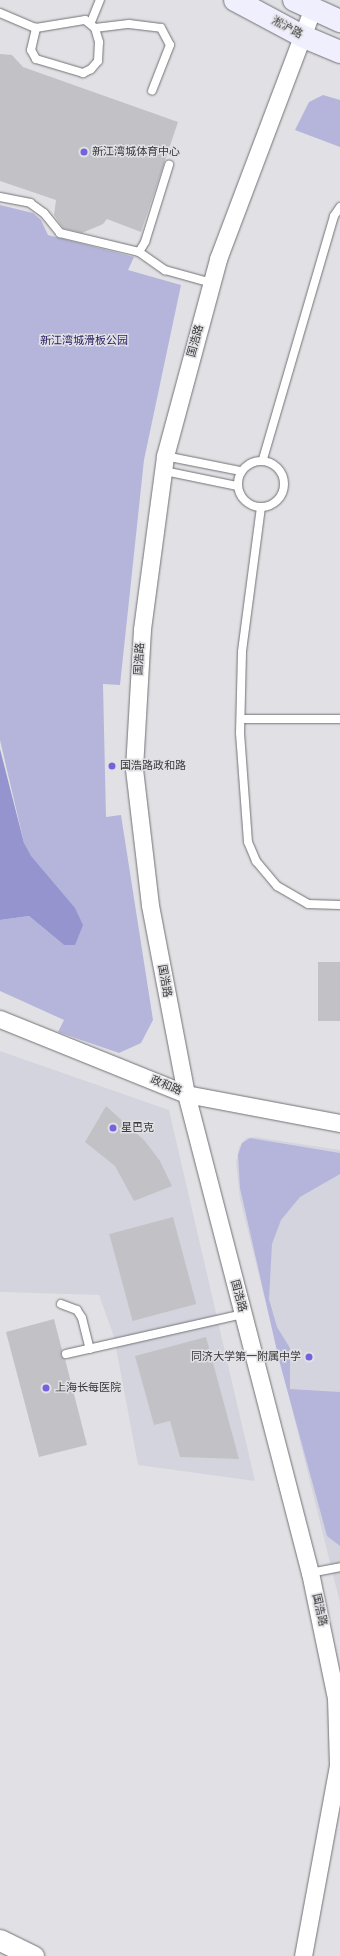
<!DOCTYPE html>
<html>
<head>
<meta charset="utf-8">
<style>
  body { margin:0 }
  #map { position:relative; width:340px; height:1956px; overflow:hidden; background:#e1e1e5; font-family:"Nunito Sans","Noto Sans SC",sans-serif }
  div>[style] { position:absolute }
  .built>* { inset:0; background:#d4d4df }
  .green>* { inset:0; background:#b5b5db }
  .water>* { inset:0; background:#9594cf }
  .building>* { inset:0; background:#c2c2c6; transform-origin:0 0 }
  .roads { filter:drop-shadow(0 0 1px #727276) drop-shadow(0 0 1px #727276) }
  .service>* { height:8px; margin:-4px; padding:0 4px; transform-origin:4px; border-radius:4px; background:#fff }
  .service>.ring { margin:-4px; padding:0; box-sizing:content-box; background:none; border:8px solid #fff; border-radius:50% }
  .minor>* { height:17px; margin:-8.5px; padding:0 8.5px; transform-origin:8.5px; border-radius:8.5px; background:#fff }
  .tertiary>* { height:21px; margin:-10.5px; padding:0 10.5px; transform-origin:10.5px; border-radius:10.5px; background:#fff }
  .secondary>* { height:22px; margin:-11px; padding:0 11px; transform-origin:11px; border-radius:11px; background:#f0effe }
  .dots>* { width:11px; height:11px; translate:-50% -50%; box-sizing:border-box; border:2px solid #e1e1e5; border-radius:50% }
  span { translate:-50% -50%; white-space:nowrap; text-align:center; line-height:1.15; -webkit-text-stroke:3px #e1e1e5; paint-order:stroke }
  .street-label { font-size:11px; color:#39393b }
  .poi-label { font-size:11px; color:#39393b }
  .left { translate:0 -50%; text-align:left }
  .right { translate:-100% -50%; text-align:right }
  .park-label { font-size:11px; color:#281c60 }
</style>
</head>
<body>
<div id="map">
  <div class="built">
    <i style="clip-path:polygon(0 1051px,169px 1110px,255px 1481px,138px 1465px,114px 1337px,99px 1295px,0 1292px)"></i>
    <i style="clip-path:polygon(255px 1137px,340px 1150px,340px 1603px,240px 1199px,236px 1163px,239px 1147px,246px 1138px)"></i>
  </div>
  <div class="green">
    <i style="clip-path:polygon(323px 95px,340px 100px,340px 147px,295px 130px,309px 102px)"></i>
    <i style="clip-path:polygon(0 205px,33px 213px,41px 220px,48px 235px,134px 257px,128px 270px,181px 285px,144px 460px,120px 685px,103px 684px,106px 817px,121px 815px,153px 1020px,141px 1043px,119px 1053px,58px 1032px,64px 1020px,0 991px,0 920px,29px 916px,64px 945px,24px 843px,0 740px)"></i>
    <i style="clip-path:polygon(250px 1138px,340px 1153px,340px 1174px,300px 1197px,281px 1220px,272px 1244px,269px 1299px,277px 1327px,290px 1348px,290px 1389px,340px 1392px,340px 1546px,327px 1536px,279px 1360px,240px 1188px,238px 1155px,242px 1143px)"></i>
  </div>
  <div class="water">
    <i style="clip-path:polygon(0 749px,24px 843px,31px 856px,75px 908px,83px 925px,75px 945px,64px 945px,29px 916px,0 920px)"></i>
  </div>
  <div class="building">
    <i style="clip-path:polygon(0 54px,12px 55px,23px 67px,178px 122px,141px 232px,107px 219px,103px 224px,82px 233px,63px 228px,54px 215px,56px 200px,0 181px)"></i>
    <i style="left:318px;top:962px;width:22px;height:59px"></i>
    <i style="clip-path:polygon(106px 1106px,145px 1141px,160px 1161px,172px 1186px,134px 1201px,115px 1166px,85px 1142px)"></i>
    <i style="left:173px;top:1217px;width:90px;height:66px;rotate:75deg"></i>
    <i style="clip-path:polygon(54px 1319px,62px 1350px,61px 1356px,65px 1359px,87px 1445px,39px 1457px,6px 1332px)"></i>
    <i style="clip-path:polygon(206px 1337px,239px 1459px,180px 1457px,170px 1421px,154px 1425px,135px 1356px)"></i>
  </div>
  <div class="roads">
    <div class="service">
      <i style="left:0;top:13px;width:39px;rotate:23deg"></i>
      <i style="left:85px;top:20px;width:13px;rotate:39deg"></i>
      <i style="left:95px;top:28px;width:15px;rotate:74deg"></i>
      <i style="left:99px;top:42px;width:19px;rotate:93deg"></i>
      <i style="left:98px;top:61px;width:11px;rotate:131deg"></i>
      <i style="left:91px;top:69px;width:9px;rotate:153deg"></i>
      <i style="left:83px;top:73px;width:49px;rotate:-163.4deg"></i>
      <i style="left:36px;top:59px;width:10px;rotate:-119deg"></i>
      <i style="left:31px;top:50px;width:23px;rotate:-77deg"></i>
      <i style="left:36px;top:28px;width:50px;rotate:-9.3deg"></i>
      <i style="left:91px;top:22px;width:24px;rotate:-68deg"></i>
      <i style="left:95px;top:28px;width:34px;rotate:-7deg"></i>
      <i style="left:129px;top:24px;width:32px;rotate:7deg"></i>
      <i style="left:161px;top:28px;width:19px;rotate:62deg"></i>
      <i style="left:170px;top:45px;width:49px;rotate:111.4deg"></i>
      <i style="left:0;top:197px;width:31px;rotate:11deg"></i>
      <i style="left:30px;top:203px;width:17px;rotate:36deg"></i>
      <i style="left:44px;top:213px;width:26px;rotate:51deg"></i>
      <i style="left:60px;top:233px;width:81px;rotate:13.5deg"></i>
      <i style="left:139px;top:252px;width:12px;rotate:-59deg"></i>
      <i style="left:145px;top:242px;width:81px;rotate:-72.7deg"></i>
      <i style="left:139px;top:252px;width:32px;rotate:35deg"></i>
      <i style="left:165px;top:270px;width:49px;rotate:15.5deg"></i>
      <i style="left:165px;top:456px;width:76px;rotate:11.3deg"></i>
      <i style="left:263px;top:459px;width:253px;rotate:-73.7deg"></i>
      <i style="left:334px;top:216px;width:11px;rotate:-56deg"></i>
      <i class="ring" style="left:238px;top:461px;width:38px;height:38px"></i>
      <i style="left:164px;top:471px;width:75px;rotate:11.6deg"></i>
      <i style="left:261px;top:507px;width:146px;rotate:97.5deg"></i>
      <i style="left:242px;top:652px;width:81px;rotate:91.4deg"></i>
      <i style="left:240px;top:733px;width:109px;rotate:85.8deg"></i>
      <i style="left:248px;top:842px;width:21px;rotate:67deg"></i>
      <i style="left:256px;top:861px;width:33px;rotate:50deg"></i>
      <i style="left:277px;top:886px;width:36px;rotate:30deg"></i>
      <i style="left:308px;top:904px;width:32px;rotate:2deg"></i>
      <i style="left:241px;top:719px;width:99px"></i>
      <i style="left:61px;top:1304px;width:17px;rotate:21deg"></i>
      <i style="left:77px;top:1310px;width:9px;rotate:58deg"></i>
      <i style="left:82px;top:1318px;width:32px;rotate:76deg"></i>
      <i style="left:66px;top:1354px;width:181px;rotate:-12.7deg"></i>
      <i style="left:310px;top:1573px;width:31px;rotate:-11deg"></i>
    </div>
    <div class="minor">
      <i style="left:0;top:1019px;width:201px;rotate:22deg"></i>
      <i style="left:186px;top:1094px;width:157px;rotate:10.7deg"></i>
      <i style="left:303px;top:1956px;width:194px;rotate:-79.6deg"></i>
      <i style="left:338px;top:1765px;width:67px;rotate:-91.7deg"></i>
      <i style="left:336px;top:1698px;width:128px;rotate:-101.7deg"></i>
      <i style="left:310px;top:1573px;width:495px;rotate:-104.5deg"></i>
      <i style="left:186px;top:1094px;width:192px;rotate:-100.8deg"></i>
      <i style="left:150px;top:905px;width:138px;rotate:-96.7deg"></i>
      <i style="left:134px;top:768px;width:139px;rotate:-86.7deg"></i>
      <i style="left:142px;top:629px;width:175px;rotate:-82.4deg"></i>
      <i style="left:165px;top:456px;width:204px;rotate:-74.9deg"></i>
      <i style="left:218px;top:259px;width:266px;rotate:-69.3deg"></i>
    </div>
    <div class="tertiary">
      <i style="left:0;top:1940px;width:37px;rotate:26deg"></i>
    </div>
    <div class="secondary">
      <i style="left:235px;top:0;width:76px;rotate:28.2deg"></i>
      <i style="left:302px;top:36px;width:41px;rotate:22.8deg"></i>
      <i style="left:294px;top:0;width:51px;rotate:24.5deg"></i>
    </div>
  </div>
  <div class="dots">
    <i style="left:84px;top:152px;background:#7364de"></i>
    <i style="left:112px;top:766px;background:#7364de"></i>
    <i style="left:113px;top:1128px;background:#7364de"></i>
    <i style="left:309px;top:1357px;background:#7364de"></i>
    <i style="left:46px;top:1388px;background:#7364de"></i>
  </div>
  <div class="street-label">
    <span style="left:287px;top:28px;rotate:28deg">淞沪路</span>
    <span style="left:196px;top:341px;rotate:-75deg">国浩路</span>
    <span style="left:140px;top:659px;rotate:-87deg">国浩路</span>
    <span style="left:164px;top:981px;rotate:80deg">国浩路</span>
    <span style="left:166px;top:1086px;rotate:22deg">政和路</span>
    <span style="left:238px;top:1296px;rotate:75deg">国浩路</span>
    <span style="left:319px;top:1610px;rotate:77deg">国浩路</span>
  </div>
  <div class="poi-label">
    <span class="left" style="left:92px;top:152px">新江湾城体育中心</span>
    <span class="left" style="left:120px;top:766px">国浩路政和路</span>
    <span class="left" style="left:121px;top:1128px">星巴克</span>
    <span class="right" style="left:301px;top:1357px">同济大学第一附属中学</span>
    <span class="left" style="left:55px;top:1388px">上海长每医院</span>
  </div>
  <div class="park-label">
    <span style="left:84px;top:341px">新江湾城滑板公园</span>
  </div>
</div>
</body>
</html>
